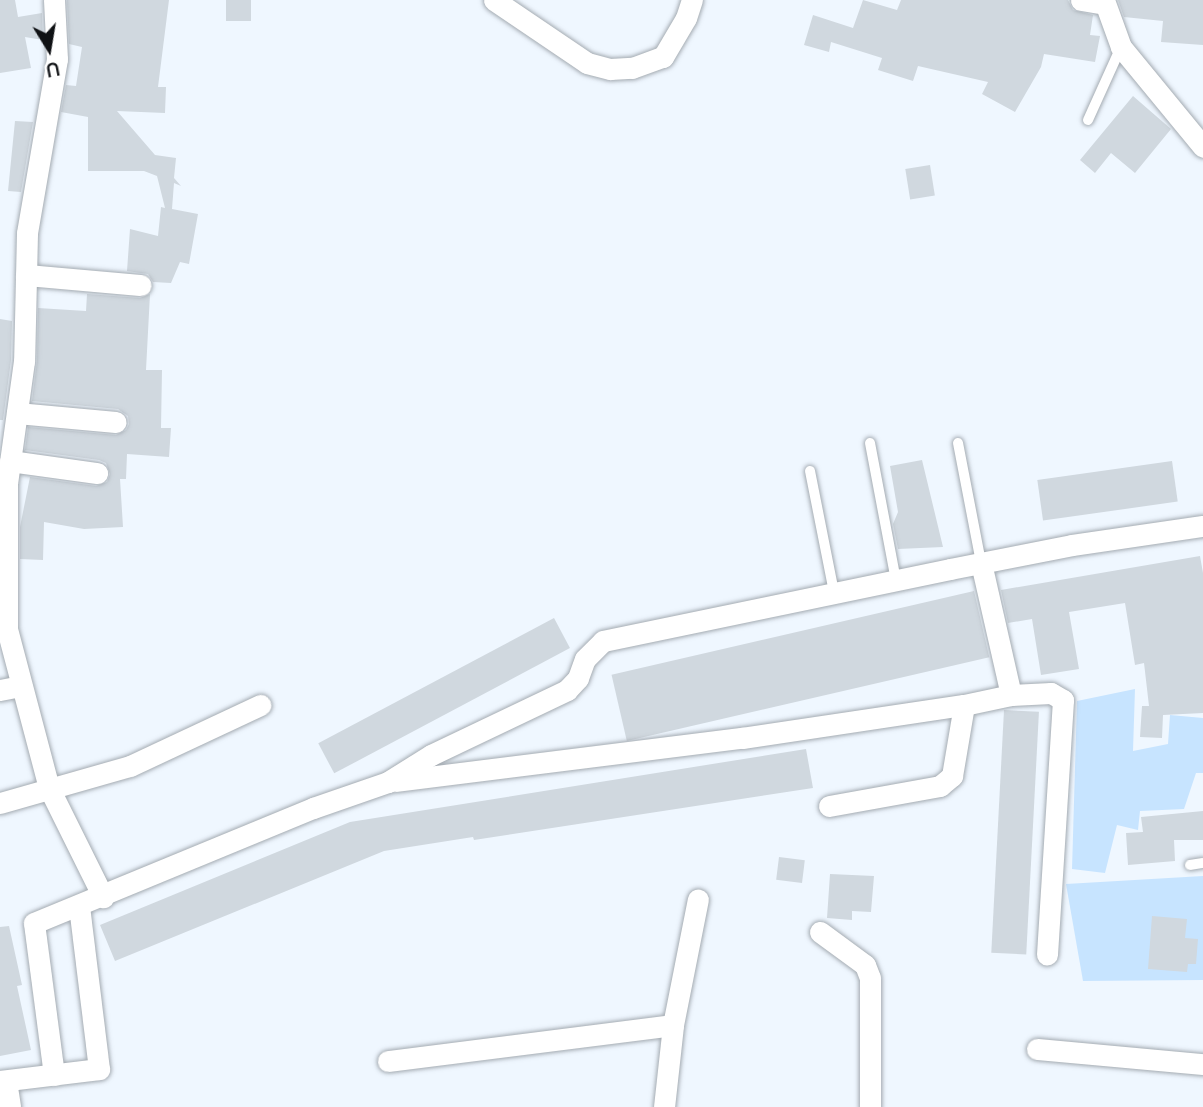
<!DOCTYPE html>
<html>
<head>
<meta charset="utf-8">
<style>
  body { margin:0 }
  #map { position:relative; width:1203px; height:1107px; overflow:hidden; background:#eff7ff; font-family:Manrope,sans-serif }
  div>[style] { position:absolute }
  .green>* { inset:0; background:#c7e4ff }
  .building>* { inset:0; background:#d0d8df; transform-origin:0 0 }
  .roads { filter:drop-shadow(0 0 2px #a4abb2) drop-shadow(0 0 2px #a4abb2) }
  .service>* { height:10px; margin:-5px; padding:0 5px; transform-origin:5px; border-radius:5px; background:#fff }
  .minor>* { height:21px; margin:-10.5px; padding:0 10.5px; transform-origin:10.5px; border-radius:10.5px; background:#fff }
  span { translate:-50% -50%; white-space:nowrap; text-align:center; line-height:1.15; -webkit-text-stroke:7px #fff; paint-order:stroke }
  .north { position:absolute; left:14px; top:14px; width:70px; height:70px; -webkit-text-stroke:5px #fff; paint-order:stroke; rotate:169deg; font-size:19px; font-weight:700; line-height:28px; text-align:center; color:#0f1114 }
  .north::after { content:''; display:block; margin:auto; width:24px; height:32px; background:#0f1114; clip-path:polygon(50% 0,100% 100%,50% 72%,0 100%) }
</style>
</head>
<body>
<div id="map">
  <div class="green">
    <i style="clip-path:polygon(1135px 689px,1133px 751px,1168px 744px,1170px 715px,1203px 718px,1203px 773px,1196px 773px,1184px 809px,1140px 811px,1138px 830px,1117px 825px,1105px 873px,1072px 869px,1077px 701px)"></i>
    <i style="clip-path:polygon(1203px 876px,1203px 980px,1083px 981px,1066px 884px)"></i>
  </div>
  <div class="building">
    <i style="clip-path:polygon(0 0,15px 0,18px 17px,42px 13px,43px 40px,25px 37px,31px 68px,0 73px)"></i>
    <i style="clip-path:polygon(67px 0,169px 0,158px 87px,166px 87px,165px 113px,117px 111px,155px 155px,176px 158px,174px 178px,181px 186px,174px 183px,172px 209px,198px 214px,189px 264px,180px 262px,171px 283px,153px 282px,148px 274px,127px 271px,130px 229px,158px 236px,161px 207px,165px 208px,157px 176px,144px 171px,88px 171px,88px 117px,61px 112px,66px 85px,76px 86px,82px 47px,69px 44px)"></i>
    <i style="left:226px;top:0;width:25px;height:21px"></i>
    <i style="clip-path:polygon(863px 0,897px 10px,901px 0,1068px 0,1073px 10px,1093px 15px,1090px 35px,1100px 36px,1095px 62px,1044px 54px,1041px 67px,1015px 112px,982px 94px,988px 82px,918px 66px,913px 81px,878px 70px,882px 58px,831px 42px,829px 52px,804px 45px,813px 15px,853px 28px)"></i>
    <i style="clip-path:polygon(1118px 0,1203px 0,1203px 45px,1161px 42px,1163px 21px,1124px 17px)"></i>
    <i style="clip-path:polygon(1133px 96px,1171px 129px,1135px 173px,1111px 153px,1095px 173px,1080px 160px)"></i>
    <i style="clip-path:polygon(15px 121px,33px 122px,21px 192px,8px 191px)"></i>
    <i style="left:930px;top:165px;width:31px;height:25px;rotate:81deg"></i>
    <i style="clip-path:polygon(87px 294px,140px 298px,150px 294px,146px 370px,162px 370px,161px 428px,171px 428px,169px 457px,127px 454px,126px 479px,120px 479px,123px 527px,84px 529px,44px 522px,43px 560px,20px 559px,20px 527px,30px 477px,96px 486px,107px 482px,110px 474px,106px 463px,99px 460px,25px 450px,28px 427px,116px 435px,126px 430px,129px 424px,128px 416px,118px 409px,32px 401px,37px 361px,38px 308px,86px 311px)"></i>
    <i style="clip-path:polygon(0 319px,12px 321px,11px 360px,3px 420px,0 420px)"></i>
    <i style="clip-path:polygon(922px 460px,943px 547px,898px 549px,893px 524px,898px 512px,890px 466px)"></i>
    <i style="left:1172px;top:461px;width:41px;height:136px;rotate:82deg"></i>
    <i style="clip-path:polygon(1200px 556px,1203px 573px,1203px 713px,1163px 715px,1162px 738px,1140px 737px,1142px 706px,1149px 706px,1144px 663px,1135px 665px,1125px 603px,1069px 612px,1079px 669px,1041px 675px,1032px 619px,1008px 623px,1001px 590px)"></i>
    <i style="left:974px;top:591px;width:68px;height:372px;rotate:77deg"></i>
    <i style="left:554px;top:618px;width:34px;height:267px;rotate:62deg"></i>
    <i style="left:1004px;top:710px;width:35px;height:243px;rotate:3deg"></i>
    <i style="clip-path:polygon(806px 749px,813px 788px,474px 840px,473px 837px,384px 851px,115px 961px,100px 925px,350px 822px)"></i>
    <i style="clip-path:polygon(1203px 811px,1203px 840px,1174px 840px,1175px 861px,1128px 865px,1126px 833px,1143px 832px,1141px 817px)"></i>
    <i style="left:779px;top:857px;width:26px;height:23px;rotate:7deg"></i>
    <i style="clip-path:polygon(830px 874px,874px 876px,871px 912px,852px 911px,852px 920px,827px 918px)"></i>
    <i style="clip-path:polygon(1152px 916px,1187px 919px,1185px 938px,1198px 939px,1196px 964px,1188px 964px,1187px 972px,1148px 969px)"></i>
    <i style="clip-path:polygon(9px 926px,22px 985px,17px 986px,31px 1050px,0 1056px,0 927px)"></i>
  </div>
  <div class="roads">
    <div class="service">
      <i style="left:1088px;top:120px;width:80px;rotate:-65.7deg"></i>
      <i style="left:870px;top:443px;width:139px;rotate:79.3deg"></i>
      <i style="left:958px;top:443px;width:122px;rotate:79.1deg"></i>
      <i style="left:810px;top:471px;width:123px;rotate:78.8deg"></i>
      <i style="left:1190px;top:865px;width:13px;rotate:-9deg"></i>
    </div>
    <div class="minor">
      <i style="left:54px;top:0;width:59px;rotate:87.1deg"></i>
      <i style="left:57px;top:59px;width:177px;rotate:99.8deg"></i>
      <i style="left:27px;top:233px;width:128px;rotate:91.3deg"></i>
      <i style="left:24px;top:361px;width:123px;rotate:97.9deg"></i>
      <i style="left:7px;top:483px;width:146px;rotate:90deg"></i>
      <i style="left:7px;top:629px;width:164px;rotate:75.2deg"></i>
      <i style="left:49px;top:788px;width:122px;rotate:63.6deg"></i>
      <i style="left:494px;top:0;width:112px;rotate:34.1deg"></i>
      <i style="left:587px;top:63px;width:24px;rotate:15deg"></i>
      <i style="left:610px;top:69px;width:22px;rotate:-3deg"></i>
      <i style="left:632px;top:68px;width:33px;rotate:-20deg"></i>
      <i style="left:663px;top:57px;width:45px;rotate:-59.5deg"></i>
      <i style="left:686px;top:18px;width:19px;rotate:-72deg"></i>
      <i style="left:1081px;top:0;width:24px;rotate:9deg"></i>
      <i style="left:1104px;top:0;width:50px;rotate:70.1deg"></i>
      <i style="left:1121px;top:47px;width:129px;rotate:50.6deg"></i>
      <i style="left:26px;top:275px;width:115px;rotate:5deg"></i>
      <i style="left:17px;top:413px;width:99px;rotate:5.2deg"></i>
      <i style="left:10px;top:461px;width:88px;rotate:7.9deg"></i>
      <i style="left:0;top:690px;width:21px;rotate:-11deg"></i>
      <i style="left:1011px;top:695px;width:40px;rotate:-2.9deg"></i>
      <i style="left:1051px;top:693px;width:14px;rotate:30deg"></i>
      <i style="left:1063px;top:700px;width:255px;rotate:93.6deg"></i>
      <i style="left:395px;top:781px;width:350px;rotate:-7.1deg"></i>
      <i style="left:742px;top:738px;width:224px;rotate:-8.5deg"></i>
      <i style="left:964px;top:705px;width:48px;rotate:-12deg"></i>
      <i style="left:1011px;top:695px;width:135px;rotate:-102.8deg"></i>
      <i style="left:0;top:803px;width:135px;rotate:-15.9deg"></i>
      <i style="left:130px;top:766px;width:144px;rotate:-25.1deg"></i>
      <i style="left:829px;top:806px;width:113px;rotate:-10.2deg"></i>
      <i style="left:940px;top:786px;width:16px;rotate:-40deg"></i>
      <i style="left:952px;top:776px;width:72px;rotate:-80.4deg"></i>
      <i style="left:820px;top:932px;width:56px;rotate:36.3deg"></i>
      <i style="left:865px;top:965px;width:14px;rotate:69deg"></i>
      <i style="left:870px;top:978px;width:129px;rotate:90deg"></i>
      <i style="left:1037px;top:1049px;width:167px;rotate:5.2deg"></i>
      <i style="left:388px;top:1061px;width:287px;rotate:-7.2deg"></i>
      <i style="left:54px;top:1075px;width:153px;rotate:-97.5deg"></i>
      <i style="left:34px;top:923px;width:302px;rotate:-22.4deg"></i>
      <i style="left:313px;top:808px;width:79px;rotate:-19.1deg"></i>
      <i style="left:388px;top:782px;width:51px;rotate:-32.1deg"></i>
      <i style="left:431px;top:755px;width:151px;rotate:-25.5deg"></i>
      <i style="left:567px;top:690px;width:16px;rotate:-47deg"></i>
      <i style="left:578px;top:678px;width:20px;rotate:-70deg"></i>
      <i style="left:585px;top:659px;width:25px;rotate:-45deg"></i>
      <i style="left:603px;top:641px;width:354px;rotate:-11.7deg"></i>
      <i style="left:950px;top:569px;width:124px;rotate:-11.1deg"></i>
      <i style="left:1072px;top:545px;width:132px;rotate:-8.3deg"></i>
      <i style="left:0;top:1081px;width:100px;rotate:-6.9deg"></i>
      <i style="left:99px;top:1069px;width:163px;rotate:-97deg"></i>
      <i style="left:6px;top:1081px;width:26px;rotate:81deg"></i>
      <i style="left:664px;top:1107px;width:82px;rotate:-83.7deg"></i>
      <i style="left:673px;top:1025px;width:128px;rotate:-78.8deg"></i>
    </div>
  </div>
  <div class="north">U</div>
</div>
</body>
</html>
